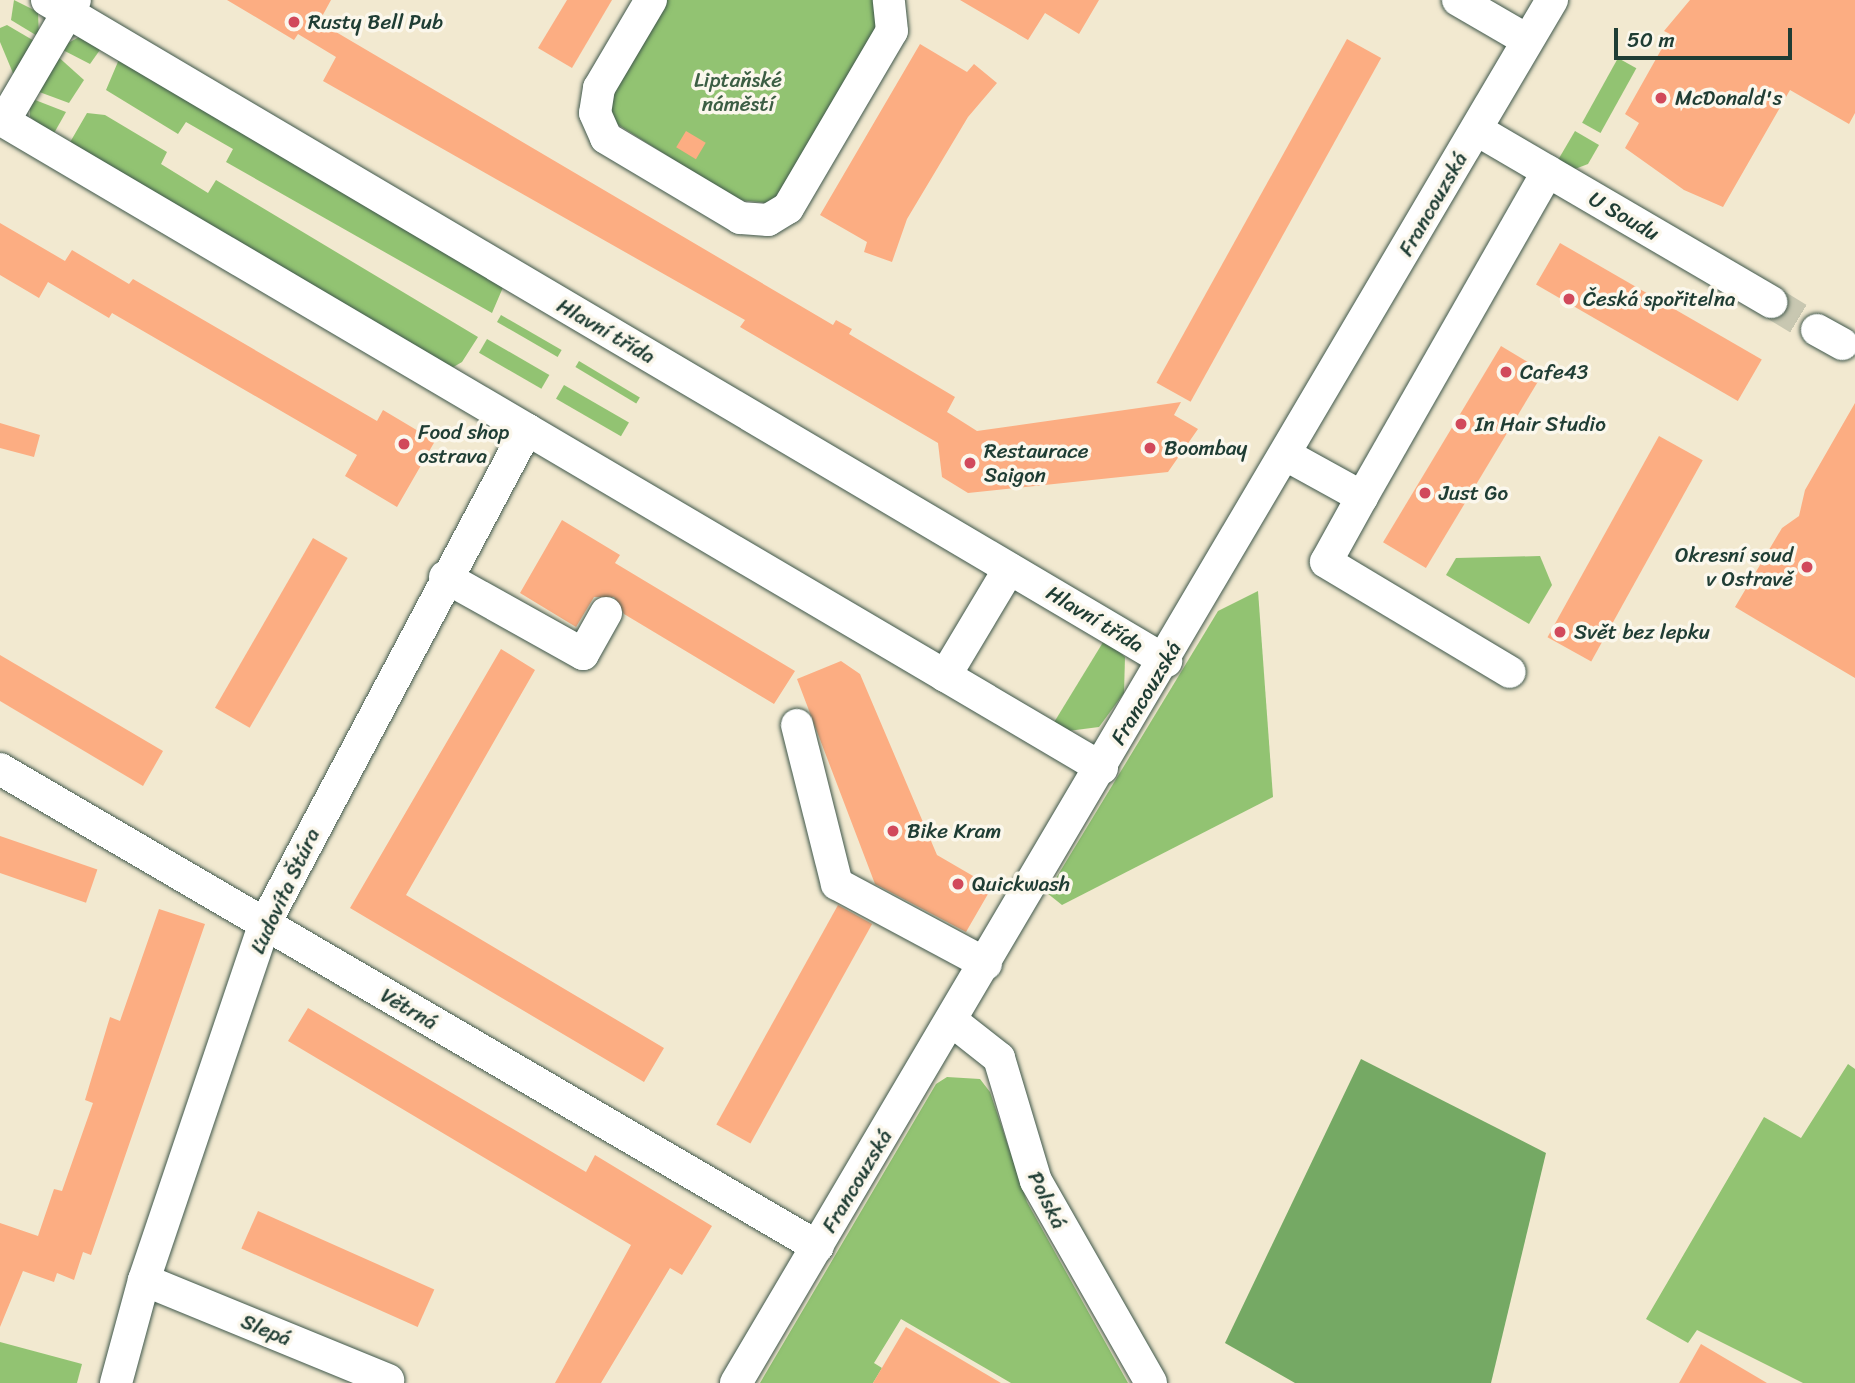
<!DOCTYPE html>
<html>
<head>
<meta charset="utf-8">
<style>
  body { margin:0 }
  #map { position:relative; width:1855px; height:1383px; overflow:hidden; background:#f2e9d0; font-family:Sriracha,sans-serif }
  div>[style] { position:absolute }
  .green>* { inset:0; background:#92c372; transform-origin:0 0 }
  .forest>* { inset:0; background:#75a964 }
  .building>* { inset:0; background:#fcad82; transform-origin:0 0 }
  .minor-tunnel>* { height:32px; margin-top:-16px; transform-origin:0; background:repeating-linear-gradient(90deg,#c8c7b1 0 32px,transparent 0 48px) }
  .roads { filter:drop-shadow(0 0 2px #3f574b) drop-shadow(0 0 2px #3f574b) }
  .minor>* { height:32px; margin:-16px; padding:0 16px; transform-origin:16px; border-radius:16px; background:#fff }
  .dots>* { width:19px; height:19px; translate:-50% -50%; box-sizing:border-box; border:4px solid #fbf7ec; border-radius:50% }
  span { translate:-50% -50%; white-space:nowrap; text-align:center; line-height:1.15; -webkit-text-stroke:7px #fbf7ec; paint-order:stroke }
  .poi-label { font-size:21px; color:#1f3d34 }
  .left { translate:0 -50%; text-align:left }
  .right { translate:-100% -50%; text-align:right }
  .park-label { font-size:21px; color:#3c5e44 }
  .street-label { font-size:21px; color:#1f3d34 }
  .scale { position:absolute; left:1614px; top:28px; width:178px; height:32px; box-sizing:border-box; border:4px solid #1f3d34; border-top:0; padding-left:9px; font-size:21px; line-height:24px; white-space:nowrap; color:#1f3d34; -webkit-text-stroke:5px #fbf7ec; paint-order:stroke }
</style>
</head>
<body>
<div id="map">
  <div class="green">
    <i style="clip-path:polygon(14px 0,38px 12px,39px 37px,11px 20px)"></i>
    <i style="clip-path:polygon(656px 0,879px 0,885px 21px,786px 189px,768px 203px,738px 200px,612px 121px,606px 101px)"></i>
    <i style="clip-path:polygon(7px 25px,36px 42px,15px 78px,0 42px,0 28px)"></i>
    <i style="clip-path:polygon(79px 37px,102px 47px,90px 64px,59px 48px)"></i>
    <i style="clip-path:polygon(55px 54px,84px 80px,69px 103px,34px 90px)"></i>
    <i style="clip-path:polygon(120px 57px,504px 285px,492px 313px,226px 162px,233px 149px,186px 122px,178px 134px,106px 90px)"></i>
    <i style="left:1618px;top:58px;width:21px;height:74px;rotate:29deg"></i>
    <i style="clip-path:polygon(30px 98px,66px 112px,53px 135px,30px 117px)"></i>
    <i style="clip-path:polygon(87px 113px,105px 115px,167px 152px,161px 164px,208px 193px,216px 180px,478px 337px,462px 362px,450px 369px,69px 144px)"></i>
    <i style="clip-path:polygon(1575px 131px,1599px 145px,1588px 164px,1575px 169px,1558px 160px)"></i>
    <i style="left:501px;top:315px;width:70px;height:8px;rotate:30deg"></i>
    <i style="left:487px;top:339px;width:72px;height:16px;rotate:30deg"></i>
    <i style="left:579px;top:361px;width:71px;height:7px;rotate:31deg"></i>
    <i style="left:564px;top:385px;width:75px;height:16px;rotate:30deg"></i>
    <i style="clip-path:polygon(1540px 556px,1552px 585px,1529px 624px,1446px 575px,1456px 558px)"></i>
    <i style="clip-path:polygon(1258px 591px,1273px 797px,1062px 905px,1047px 893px,1218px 611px)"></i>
    <i style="clip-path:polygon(1105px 639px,1125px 657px,1124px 693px,1099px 727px,1068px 731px,1053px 724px)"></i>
    <i style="clip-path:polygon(1848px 1064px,1855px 1069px,1855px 1383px,1803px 1383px,1697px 1330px,1688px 1343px,1646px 1319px,1764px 1117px,1801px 1138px)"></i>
    <i style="clip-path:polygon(947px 1077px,980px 1079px,990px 1092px,1027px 1202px,1128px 1383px,1011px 1383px,901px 1319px,874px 1363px,882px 1368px,873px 1383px,760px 1383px,936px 1084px)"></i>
    <i style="clip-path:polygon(0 1342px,82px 1364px,77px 1383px,0 1383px)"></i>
  </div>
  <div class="forest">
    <i style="clip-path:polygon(1361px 1059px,1546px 1153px,1491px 1383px,1295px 1383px,1225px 1343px)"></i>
  </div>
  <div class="building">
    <i style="clip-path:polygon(227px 0,331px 0,319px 22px,833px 325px,836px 320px,852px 329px,849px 334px,955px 397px,947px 412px,977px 431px,1181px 402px,1174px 415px,1198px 429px,1168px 472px,968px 493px,942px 477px,938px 443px,740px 327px,745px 320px,323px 81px,336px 57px,298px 34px,294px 40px)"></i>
    <i style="clip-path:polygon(567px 0,612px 0,572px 68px,538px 48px)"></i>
    <i style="clip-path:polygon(960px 0,1099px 0,1079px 34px,1045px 13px,1028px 40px)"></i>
    <i style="clip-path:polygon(1690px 0,1855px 0,1855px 113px,1849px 124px,1790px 90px,1723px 207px,1684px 190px,1625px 148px,1639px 123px,1625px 114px,1670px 34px,1664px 31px)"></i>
    <i style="left:1347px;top:39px;width:39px;height:393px;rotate:29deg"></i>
    <i style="clip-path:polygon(920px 44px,967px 72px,974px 64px,997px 83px,968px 117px,907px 219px,892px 262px,864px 252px,867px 242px,820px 215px)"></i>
    <i style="left:686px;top:131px;width:23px;height:19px;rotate:31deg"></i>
    <i style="clip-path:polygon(0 223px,65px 261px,72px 250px,129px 284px,133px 279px,377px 421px,383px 410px,435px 441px,397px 507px,345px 476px,357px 455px,112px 313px,109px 318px,48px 282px,39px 298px,0 275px)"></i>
    <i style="left:1560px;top:243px;width:233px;height:48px;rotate:30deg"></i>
    <i style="left:1501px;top:346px;width:50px;height:229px;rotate:31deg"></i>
    <i style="clip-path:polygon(1855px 403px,1855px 678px,1735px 607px,1782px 528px,1799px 516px,1805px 490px)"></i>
    <i style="clip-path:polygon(0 423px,40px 435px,34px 457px,0 448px)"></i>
    <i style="left:1659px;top:436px;width:50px;height:230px;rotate:29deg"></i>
    <i style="clip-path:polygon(562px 520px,620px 555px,615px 563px,795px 671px,774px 704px,624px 614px,614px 597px,594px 597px,576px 627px,520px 593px)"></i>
    <i style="left:313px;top:538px;width:40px;height:196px;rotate:30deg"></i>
    <i style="clip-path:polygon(501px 649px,535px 670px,406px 895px,664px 1048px,644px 1082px,350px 908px)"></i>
    <i style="clip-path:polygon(0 655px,163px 751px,143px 786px,0 701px)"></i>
    <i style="clip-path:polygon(841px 661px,860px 674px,937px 855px,992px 887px,966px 932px,875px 884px,797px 679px)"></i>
    <i style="left:0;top:836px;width:103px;height:35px;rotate:19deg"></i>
    <i style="left:838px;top:905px;width:39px;height:251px;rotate:29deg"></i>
    <i style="clip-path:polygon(159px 909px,205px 924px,91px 1255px,83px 1252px,74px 1280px,57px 1273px,54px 1282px,23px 1271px,0 1327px,0 1223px,38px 1236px,54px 1189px,62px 1191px,93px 1103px,85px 1100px,110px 1017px,120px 1021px)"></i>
    <i style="clip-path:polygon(308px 1008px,586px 1172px,595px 1155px,712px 1226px,682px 1275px,670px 1268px,601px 1383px,555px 1383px,631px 1245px,288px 1041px)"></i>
    <i style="left:258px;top:1211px;width:193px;height:41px;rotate:24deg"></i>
    <i style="clip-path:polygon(906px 1327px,1001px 1383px,873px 1383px)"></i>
    <i style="clip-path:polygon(1701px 1344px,1767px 1383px,1679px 1383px)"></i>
  </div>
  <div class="minor-tunnel">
    <i style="left:1771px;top:302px;width:54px;rotate:31.3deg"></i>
  </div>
  <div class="roads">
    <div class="minor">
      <i style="left:47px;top:0;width:1300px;rotate:30.57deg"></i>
      <i style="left:651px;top:0;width:102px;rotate:120.6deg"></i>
      <i style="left:599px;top:88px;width:25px;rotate:99deg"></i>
      <i style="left:595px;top:113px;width:27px;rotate:66deg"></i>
      <i style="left:606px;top:138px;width:156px;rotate:30.8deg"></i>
      <i style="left:740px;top:218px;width:28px;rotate:4deg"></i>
      <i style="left:768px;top:220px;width:23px;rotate:-31deg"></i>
      <i style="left:788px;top:208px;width:205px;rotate:-59.6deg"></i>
      <i style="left:892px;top:31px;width:31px;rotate:-96deg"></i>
      <i style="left:1458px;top:0;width:80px;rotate:30.1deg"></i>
      <i style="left:0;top:119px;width:1279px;rotate:30.5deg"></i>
      <i style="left:4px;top:121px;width:140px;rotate:-59.6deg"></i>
      <i style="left:1477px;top:130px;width:341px;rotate:30.3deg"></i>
      <i style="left:1817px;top:330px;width:29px;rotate:29deg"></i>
      <i style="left:1286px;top:455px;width:87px;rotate:28.9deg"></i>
      <i style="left:1362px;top:497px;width:74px;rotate:119deg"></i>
      <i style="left:1326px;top:562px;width:214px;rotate:30.9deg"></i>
      <i style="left:1362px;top:497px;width:375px;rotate:-60.3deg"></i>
      <i style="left:445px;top:577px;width:158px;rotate:29.2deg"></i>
      <i style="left:583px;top:654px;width:47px;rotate:-60.7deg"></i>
      <i style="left:945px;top:676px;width:125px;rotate:-59.1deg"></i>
      <i style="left:797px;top:725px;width:164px;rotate:75.9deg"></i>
      <i style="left:837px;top:884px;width:169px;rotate:28.2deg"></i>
      <i style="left:0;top:769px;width:947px;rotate:30.3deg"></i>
      <i style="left:952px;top:1021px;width:60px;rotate:38.2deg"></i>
      <i style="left:999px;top:1058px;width:128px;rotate:73.3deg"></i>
      <i style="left:1036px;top:1181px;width:232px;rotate:60.3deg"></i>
      <i style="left:144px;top:1280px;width:264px;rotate:22.3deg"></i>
      <i style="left:116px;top:1383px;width:107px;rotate:-74.8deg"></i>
      <i style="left:144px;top:1280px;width:375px;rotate:-71.3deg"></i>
      <i style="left:264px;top:925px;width:561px;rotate:-62.07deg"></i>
      <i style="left:736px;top:1383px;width:1606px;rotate:-59.46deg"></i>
    </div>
  </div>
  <div class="dots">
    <i style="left:294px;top:22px;background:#d1495b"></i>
    <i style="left:1661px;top:98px;background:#d1495b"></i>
    <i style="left:1569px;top:299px;background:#d1495b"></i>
    <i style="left:1506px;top:372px;background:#d1495b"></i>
    <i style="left:1461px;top:424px;background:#d1495b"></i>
    <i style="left:404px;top:444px;background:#d1495b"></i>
    <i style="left:1150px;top:448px;background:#d1495b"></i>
    <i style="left:970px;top:463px;background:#d1495b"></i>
    <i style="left:1425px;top:493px;background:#d1495b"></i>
    <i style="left:1807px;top:567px;background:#d1495b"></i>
    <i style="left:1560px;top:632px;background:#d1495b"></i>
    <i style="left:893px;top:831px;background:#d1495b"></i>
    <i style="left:958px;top:884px;background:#d1495b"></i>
  </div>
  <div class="poi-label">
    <span class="left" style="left:308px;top:22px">Rusty Bell Pub</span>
    <span class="left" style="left:1675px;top:98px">McDonald's</span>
    <span class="left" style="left:1583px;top:299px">Česká spořitelna</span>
    <span class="left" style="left:1520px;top:372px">Cafe43</span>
    <span class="left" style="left:1475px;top:424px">In Hair Studio</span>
    <span class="left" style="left:418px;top:444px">Food shop<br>ostrava</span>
    <span class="left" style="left:1164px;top:448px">Boombay</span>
    <span class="left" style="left:984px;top:463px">Restaurace<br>Saigon</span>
    <span class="left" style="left:1439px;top:493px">Just Go</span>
    <span class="right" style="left:1793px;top:567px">Okresní soud<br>v Ostravě</span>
    <span class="left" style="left:1574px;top:632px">Svět bez lepku</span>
    <span class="left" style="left:907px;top:831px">Bike Kram</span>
    <span class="left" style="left:972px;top:884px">Quickwash</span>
  </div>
  <div class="park-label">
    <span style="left:738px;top:92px">Liptaňské<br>náměstí</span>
  </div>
  <div class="street-label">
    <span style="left:1433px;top:204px;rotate:-60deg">Francouzská</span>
    <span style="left:1624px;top:216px;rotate:30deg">U Soudu</span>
    <span style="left:606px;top:331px;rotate:30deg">Hlavní třída</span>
    <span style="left:1095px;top:619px;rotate:31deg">Hlavní třída</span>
    <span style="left:1146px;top:693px;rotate:-59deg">Francouzská</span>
    <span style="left:285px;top:891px;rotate:-65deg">Ľudovíta Štúra</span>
    <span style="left:409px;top:1009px;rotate:30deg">Větrná</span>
    <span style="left:857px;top:1181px;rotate:-59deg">Francouzská</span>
    <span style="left:1047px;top:1200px;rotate:64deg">Polská</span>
    <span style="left:266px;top:1330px;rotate:22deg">Slepá</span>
  </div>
  <div class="scale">50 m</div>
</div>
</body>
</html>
